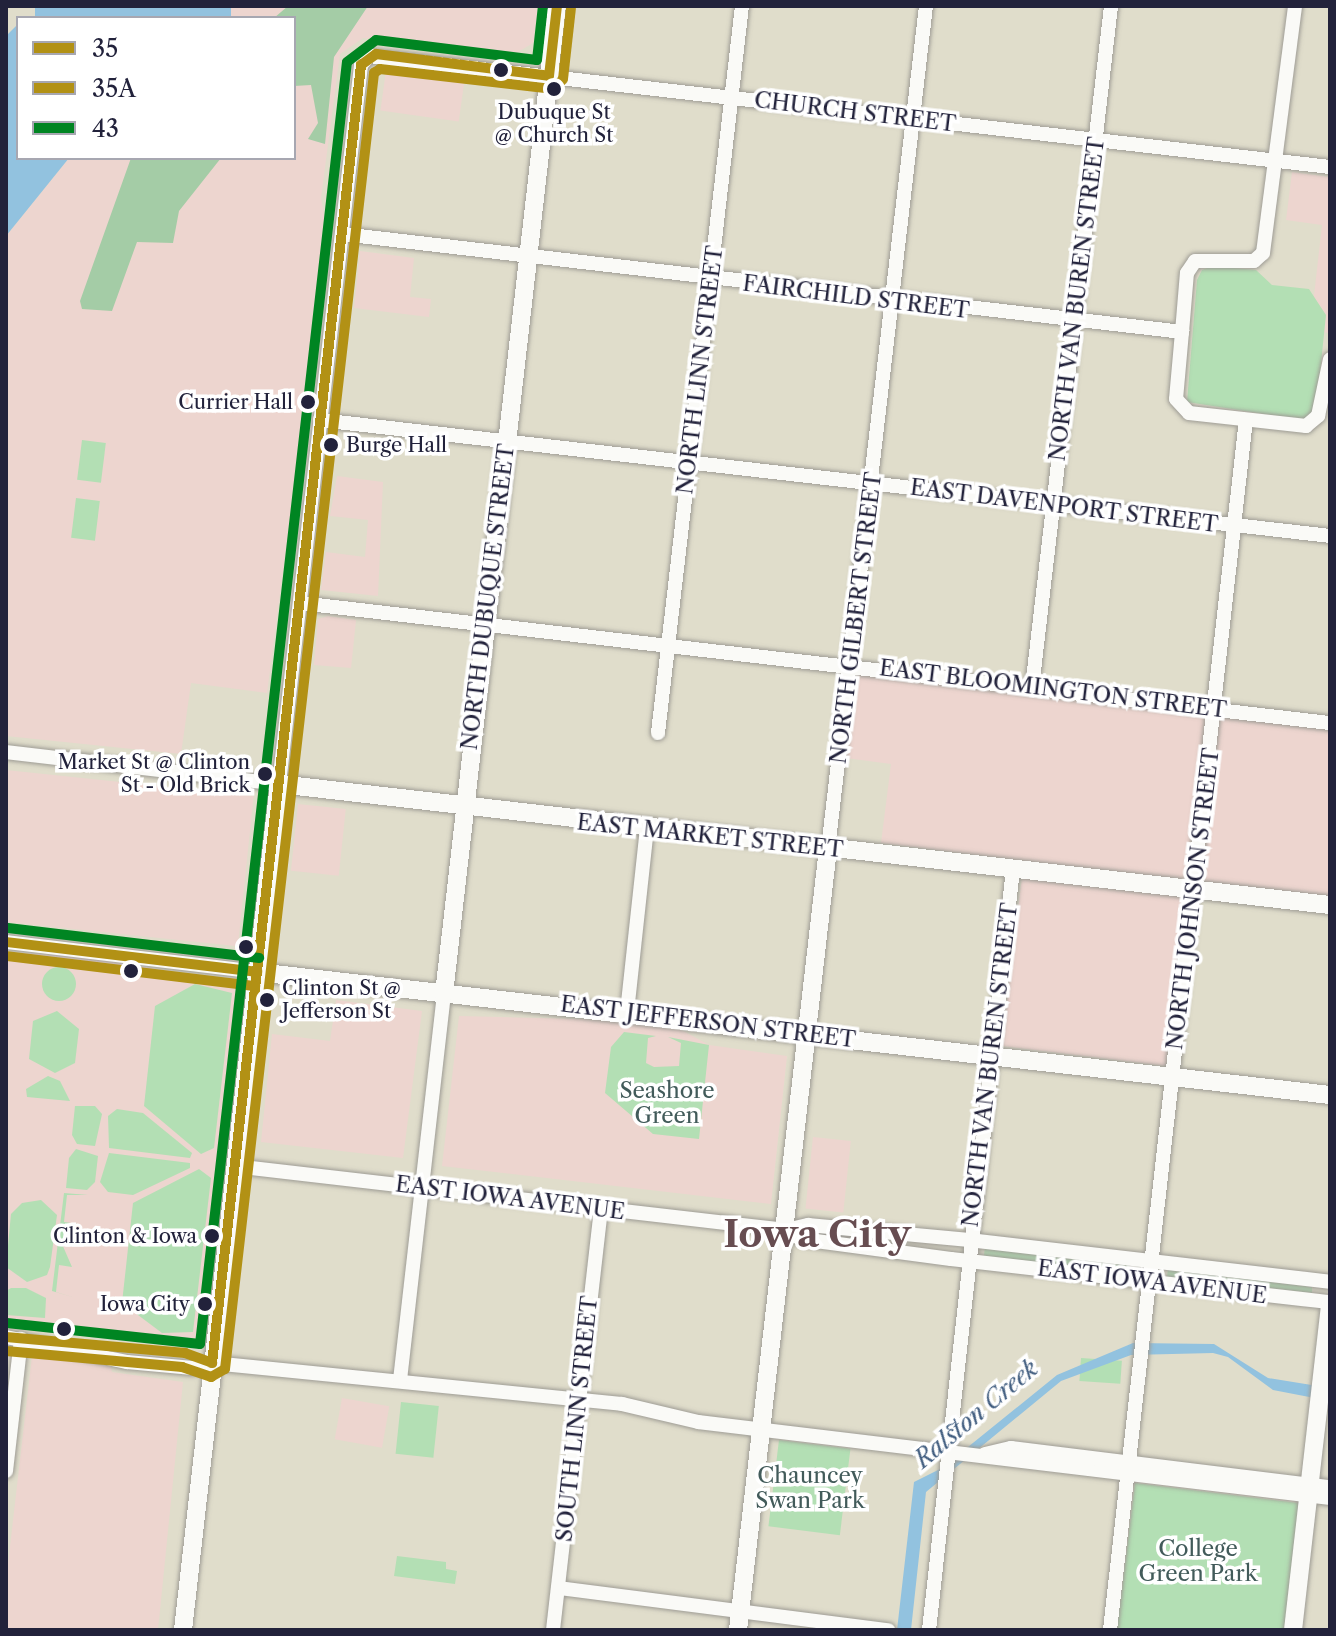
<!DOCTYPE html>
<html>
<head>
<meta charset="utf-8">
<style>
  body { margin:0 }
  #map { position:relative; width:1336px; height:1636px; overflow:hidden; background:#e0ddcb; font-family:"Libre Caslon Text",serif }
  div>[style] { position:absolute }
  .built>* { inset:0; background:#edd5cf; transform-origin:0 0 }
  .green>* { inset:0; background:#b3dfb4; transform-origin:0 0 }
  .round { border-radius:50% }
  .forest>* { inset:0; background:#a4cca6 }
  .water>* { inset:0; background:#92c2df; transform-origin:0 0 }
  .roads { filter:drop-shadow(0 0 2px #9e9c95) drop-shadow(0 0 2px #9e9c95) }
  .minor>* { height:14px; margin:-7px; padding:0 7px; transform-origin:7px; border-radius:7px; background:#fafaf7 }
  .major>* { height:18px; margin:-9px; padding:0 9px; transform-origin:9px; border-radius:9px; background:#fafaf7 }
  .bus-1>* { height:10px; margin:-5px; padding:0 5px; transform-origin:5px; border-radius:5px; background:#b29115 }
  .bus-2>* { height:10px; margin:-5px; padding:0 5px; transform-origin:5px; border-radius:5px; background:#b29115 }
  .bus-3>* { height:10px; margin:-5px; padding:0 5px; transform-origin:5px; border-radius:5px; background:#008522 }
  .dots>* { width:22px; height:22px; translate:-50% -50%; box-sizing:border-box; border:4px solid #fff; border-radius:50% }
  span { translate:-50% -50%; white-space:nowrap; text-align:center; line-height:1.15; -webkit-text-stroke:7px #fff; paint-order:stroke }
  .bus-label { font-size:20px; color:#22223b }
  .right { translate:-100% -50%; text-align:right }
  .left { translate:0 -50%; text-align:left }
  .street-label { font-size:22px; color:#22223b }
  .park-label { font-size:22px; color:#425b5a }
  .water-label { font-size:24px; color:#425e80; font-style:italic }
  .town-label { font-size:38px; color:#674d51; font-weight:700 }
  .frame { position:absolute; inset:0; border:8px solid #22223b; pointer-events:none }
  .legend { position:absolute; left:16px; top:16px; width:280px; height:144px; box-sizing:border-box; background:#fff; border:2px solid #a7a7b1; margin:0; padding:10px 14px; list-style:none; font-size:24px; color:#22223b }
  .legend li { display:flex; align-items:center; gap:16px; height:40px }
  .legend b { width:40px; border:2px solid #a7a7b1 }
</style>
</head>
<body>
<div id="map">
  <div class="built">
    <i style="clip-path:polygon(231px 6px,538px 6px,533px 43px,513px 55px,363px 38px,340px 54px,321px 198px,325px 220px,318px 304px,267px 693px,191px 683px,181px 754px,6px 736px,6px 236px,69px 158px,294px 158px,294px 18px,216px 18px)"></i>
    <i style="left:386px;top:71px;width:79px;height:40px;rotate:8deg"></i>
    <i style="clip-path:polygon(1292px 172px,1330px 177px,1330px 333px,1310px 331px,1322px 225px,1286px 220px)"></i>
    <i style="clip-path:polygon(360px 251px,414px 258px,410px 297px,431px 299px,429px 317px,354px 308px)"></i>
    <i style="clip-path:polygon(337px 476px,383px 482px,378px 596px,321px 590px,326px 552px,365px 557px,368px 520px,330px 516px)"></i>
    <i style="clip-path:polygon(328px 616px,356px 620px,351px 668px,314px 665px,318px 619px)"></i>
    <i style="clip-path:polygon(857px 670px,1330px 728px,1330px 902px,1188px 885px,1166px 1066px,1001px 1046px,1024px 861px,881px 843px,891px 764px,846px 758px)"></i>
    <i style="left:6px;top:770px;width:249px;height:151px;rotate:6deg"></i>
    <i style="left:298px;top:804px;width:48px;height:67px;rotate:6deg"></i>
    <i style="clip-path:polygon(6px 952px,78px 956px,242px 983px,207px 1328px,196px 1344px,6px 1329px)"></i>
    <i style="clip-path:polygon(336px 1000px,422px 1011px,403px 1158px,261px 1142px,272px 1034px,330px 1041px)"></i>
    <i style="clip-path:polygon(459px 1016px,622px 1020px,678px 1028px,709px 1045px,787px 1056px,771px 1204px,442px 1166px)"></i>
    <i style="left:813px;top:1137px;width:38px;height:72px;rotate:6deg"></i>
    <i style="clip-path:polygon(32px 1356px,110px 1365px,112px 1372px,183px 1382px,158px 1630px,6px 1630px,6px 1581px)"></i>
    <i style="left:342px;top:1398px;width:48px;height:42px;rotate:10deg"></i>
  </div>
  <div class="green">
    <i style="clip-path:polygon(1212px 266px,1256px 270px,1272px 285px,1309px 289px,1326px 315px,1316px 411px,1303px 420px,1187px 402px,1197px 280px,1202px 270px)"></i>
    <i style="left:82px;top:440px;width:24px;height:40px;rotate:7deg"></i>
    <i style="left:76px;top:498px;width:24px;height:40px;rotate:7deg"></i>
    <i class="round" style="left:42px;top:967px;width:34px;height:34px"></i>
    <i style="clip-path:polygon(195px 984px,232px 993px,214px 1148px,201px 1154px,144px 1106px,155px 1006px)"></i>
    <i style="clip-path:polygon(57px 1011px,79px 1029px,75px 1063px,55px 1073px,29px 1059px,33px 1021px)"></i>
    <i style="clip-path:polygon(624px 1032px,656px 1036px,648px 1038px,646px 1063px,654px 1067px,679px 1066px,681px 1043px,668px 1037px,709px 1045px,699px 1139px,653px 1134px,605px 1093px,611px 1047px)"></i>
    <i style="clip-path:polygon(48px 1076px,60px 1081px,70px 1101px,27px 1097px,26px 1089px)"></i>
    <i style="clip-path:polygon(75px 1106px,95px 1106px,102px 1114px,95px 1146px,77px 1144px,72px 1135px)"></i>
    <i style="clip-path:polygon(117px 1109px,143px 1113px,192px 1153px,190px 1158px,109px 1148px,108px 1116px)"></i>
    <i style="clip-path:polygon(76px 1149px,98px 1156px,95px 1182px,87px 1190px,66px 1188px,69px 1158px)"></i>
    <i style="clip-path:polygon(109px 1153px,190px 1163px,190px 1168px,133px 1195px,108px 1192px,100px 1182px)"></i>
    <i style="clip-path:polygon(199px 1169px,211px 1178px,193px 1332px,162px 1333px,122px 1303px,133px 1203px)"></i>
    <i style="clip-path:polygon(64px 1193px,88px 1195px,67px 1195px,64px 1222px,78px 1224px,62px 1244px,72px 1267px,59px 1265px,56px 1292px,76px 1298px,52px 1291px)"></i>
    <i style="clip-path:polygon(41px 1200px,57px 1215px,50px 1267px,47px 1275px,27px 1282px,6px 1267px,11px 1214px,22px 1203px)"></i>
    <i style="left:985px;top:1247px;width:146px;height:9px;rotate:7deg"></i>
    <i style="clip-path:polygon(1168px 1269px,1312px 1287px,1312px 1293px,1167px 1277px)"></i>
    <i style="clip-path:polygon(11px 1288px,26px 1288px,46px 1298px,45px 1318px,6px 1315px,6px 1291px)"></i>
    <i style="left:1081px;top:1358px;width:41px;height:23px;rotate:4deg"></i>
    <i style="left:401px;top:1402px;width:38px;height:52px;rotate:6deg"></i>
    <i style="left:779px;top:1440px;width:72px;height:87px;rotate:7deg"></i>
    <i style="left:1135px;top:1483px;width:167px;height:148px;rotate:7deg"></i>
    <i style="clip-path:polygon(397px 1556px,446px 1562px,446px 1569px,457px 1571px,455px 1584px,394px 1576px)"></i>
  </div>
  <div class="forest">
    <i style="clip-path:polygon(288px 6px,368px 6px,334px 57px,325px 144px,308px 139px,318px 123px,311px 85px,294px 86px,294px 18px,274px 18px)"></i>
    <i style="clip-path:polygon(131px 158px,221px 158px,179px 211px,173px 243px,137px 242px,112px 311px,82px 309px,80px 301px)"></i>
  </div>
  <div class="water">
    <i style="left:35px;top:6px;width:196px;height:16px"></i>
    <i style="clip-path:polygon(18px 24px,18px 158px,69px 158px,6px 236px,6px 36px)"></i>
    <i style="clip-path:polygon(1133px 1343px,1214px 1344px,1268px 1378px,1330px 1388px,1330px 1401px,1273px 1390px,1228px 1357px,1213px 1353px,1131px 1355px,1061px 1381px,926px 1492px,911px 1630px,897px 1630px,914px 1482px,942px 1468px,1057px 1375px)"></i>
  </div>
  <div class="roads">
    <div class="minor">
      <i style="left:342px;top:234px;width:846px;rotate:6.65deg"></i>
      <i style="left:1182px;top:332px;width:67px;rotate:95.1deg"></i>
      <i style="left:1176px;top:399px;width:19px;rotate:47deg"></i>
      <i style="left:1189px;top:413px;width:118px;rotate:6.3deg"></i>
      <i style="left:1306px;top:426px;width:16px;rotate:-40deg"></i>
      <i style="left:1318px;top:416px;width:58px;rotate:-78.1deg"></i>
      <i style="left:1182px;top:332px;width:59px;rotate:-85.2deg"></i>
      <i style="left:1187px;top:273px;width:14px;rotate:-56deg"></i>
      <i style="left:1195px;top:261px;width:59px"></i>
      <i style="left:1254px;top:261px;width:12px;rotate:-42deg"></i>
      <i style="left:1263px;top:253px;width:249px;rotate:-82.6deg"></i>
      <i style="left:320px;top:420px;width:1017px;rotate:6.55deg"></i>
      <i style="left:300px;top:603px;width:1037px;rotate:6.65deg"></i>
      <i style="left:1032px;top:688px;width:687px;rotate:-83.39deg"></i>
      <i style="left:658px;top:733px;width:732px;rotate:-83.41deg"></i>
      <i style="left:6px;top:752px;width:275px;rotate:6.7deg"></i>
      <i style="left:279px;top:784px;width:724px;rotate:-83.49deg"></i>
      <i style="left:361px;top:65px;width:12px;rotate:-48deg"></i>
      <i style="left:369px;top:56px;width:967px;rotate:6.59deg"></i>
      <i style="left:828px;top:849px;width:849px;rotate:-83.37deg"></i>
      <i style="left:6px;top:942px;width:253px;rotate:6.8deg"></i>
      <i style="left:627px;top:1012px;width:184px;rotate:-83.8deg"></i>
      <i style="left:234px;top:1166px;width:556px;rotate:6.61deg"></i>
      <i style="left:786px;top:1230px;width:23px;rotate:-13deg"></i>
      <i style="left:808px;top:1225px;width:162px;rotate:5.3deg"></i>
      <i style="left:969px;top:1240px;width:363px;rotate:6.6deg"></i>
      <i style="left:786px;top:1230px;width:17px;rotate:31deg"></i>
      <i style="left:801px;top:1239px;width:151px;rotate:7.6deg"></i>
      <i style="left:951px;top:1259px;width:381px;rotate:6.5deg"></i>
      <i style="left:6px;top:1337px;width:124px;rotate:11.7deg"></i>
      <i style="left:127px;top:1362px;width:66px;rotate:5.2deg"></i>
      <i style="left:193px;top:1368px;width:20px;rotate:-15deg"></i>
      <i style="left:212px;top:1363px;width:412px;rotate:5.7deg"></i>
      <i style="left:622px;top:1404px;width:78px;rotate:13.3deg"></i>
      <i style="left:698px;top:1422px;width:637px;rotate:6.86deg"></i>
      <i style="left:400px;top:1380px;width:388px;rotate:-83.5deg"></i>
      <i style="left:985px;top:1454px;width:27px;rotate:-13deg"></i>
      <i style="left:1011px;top:1448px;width:321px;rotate:7deg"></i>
      <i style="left:6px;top:1471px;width:133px;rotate:-83.5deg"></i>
      <i style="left:559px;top:1588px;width:332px;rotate:7.3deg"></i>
      <i style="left:553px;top:1630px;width:424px;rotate:-83.5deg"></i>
      <i style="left:929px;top:1630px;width:766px;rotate:-83.7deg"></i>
      <i style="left:1110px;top:1630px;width:1218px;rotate:-83.59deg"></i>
    </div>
    <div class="major">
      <i style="left:257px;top:972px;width:1080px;rotate:6.54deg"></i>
      <i style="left:444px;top:994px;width:994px;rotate:-83.48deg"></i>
      <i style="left:183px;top:1630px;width:851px;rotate:-83.53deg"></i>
      <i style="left:279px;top:784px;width:1058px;rotate:6.57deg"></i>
      <i style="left:738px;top:1630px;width:786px;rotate:-83.43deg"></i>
      <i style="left:1293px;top:1630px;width:326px;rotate:-83.5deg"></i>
    </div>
  </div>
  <div class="bus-1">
    <i style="left:6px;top:942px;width:253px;rotate:6.8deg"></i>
    <i style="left:6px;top:1337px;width:180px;rotate:5.1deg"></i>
    <i style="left:185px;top:1353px;width:29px;rotate:20deg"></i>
    <i style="left:212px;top:1363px;width:1307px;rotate:-83.45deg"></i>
    <i style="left:361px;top:65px;width:19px;rotate:-36deg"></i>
    <i style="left:376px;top:54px;width:174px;rotate:7.2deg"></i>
    <i style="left:549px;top:76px;width:70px;rotate:-83.5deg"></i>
  </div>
  <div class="bus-2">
    <i style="left:6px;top:956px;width:251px;rotate:6.9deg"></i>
    <i style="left:6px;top:1351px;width:177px;rotate:5.2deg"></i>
    <i style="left:182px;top:1367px;width:31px;rotate:19deg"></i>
    <i style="left:211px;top:1377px;width:16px;rotate:-30deg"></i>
    <i style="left:225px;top:1369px;width:1305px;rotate:-83.44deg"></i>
    <i style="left:374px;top:73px;width:7px;rotate:-34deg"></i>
    <i style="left:380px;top:69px;width:175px;rotate:6.6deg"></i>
    <i style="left:554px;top:89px;width:13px;rotate:-48deg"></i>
    <i style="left:563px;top:79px;width:71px;rotate:-83.6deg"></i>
  </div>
  <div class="bus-3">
    <i style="left:8px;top:928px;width:253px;rotate:6.8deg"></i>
    <i style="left:7px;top:1323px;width:194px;rotate:6.2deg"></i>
    <i style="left:200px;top:1344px;width:1290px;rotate:-83.46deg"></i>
    <i style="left:347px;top:62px;width:36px;rotate:-37deg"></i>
    <i style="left:376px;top:40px;width:162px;rotate:7.1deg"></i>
    <i style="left:537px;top:60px;width:54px;rotate:-83.7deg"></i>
  </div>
  <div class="dots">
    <i style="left:501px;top:70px;background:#22223b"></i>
    <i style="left:554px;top:89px;background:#22223b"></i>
    <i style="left:308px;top:402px;background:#22223b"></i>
    <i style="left:331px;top:445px;background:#22223b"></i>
    <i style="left:265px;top:774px;background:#22223b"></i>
    <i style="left:246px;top:947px;background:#22223b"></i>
    <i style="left:131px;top:971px;background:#22223b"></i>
    <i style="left:267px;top:1000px;background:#22223b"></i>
    <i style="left:212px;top:1236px;background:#22223b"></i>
    <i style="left:205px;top:1304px;background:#22223b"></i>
    <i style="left:64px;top:1329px;background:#22223b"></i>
  </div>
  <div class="bus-label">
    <span style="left:554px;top:124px">Dubuque St<br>@ Church St</span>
    <span class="right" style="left:293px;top:402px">Currier Hall</span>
    <span class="left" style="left:346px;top:445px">Burge Hall</span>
    <span class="right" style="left:250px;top:774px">Market St @ Clinton<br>St - Old Brick</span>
    <span class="left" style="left:282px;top:1000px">Clinton St @<br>Jefferson St</span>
    <span class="right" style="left:197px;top:1236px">Clinton &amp; Iowa</span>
    <span class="right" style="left:190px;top:1304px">Iowa City</span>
  </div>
  <div class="street-label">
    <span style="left:855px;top:112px;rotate:7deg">CHURCH STREET</span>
    <span style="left:856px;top:297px;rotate:7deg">FAIRCHILD STREET</span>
    <span style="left:1077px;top:299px;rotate:-83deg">NORTH VAN BUREN STREET</span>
    <span style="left:700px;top:370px;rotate:-83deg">NORTH LINN STREET</span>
    <span style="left:1064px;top:506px;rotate:7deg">EAST DAVENPORT STREET</span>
    <span style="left:488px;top:597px;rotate:-83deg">NORTH DUBUQUE STREET</span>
    <span style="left:856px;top:618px;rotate:-83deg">NORTH GILBERT STREET</span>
    <span style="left:1053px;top:689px;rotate:7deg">EAST BLOOMINGTON STREET</span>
    <span style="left:710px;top:836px;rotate:6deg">EAST MARKET STREET</span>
    <span style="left:1193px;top:899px;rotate:-83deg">NORTH JOHNSON STREET</span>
    <span style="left:708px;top:1022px;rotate:7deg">EAST JEFFERSON STREET</span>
    <span style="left:990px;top:1065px;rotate:-83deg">NORTH VAN BUREN STREET</span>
    <span style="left:510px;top:1198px;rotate:7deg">EAST IOWA AVENUE</span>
    <span style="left:1152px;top:1282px;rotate:7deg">EAST IOWA AVENUE</span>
    <span style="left:577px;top:1419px;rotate:-84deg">SOUTH LINN STREET</span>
  </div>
  <div class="park-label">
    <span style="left:667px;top:1103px">Seashore<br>Green</span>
    <span style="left:810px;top:1488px">Chauncey<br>Swan Park</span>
    <span style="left:1198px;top:1561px">College<br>Green Park</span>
  </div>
  <div class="water-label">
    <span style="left:976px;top:1414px;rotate:-40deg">Ralston Creek</span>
  </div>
  <div class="town-label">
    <span style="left:817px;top:1234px">Iowa City</span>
  </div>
  <div class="frame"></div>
  <ul class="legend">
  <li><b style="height:10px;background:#b29115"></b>35</li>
  <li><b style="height:10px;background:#b29115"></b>35A</li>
  <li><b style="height:10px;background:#008522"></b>43</li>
  </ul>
</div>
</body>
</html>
